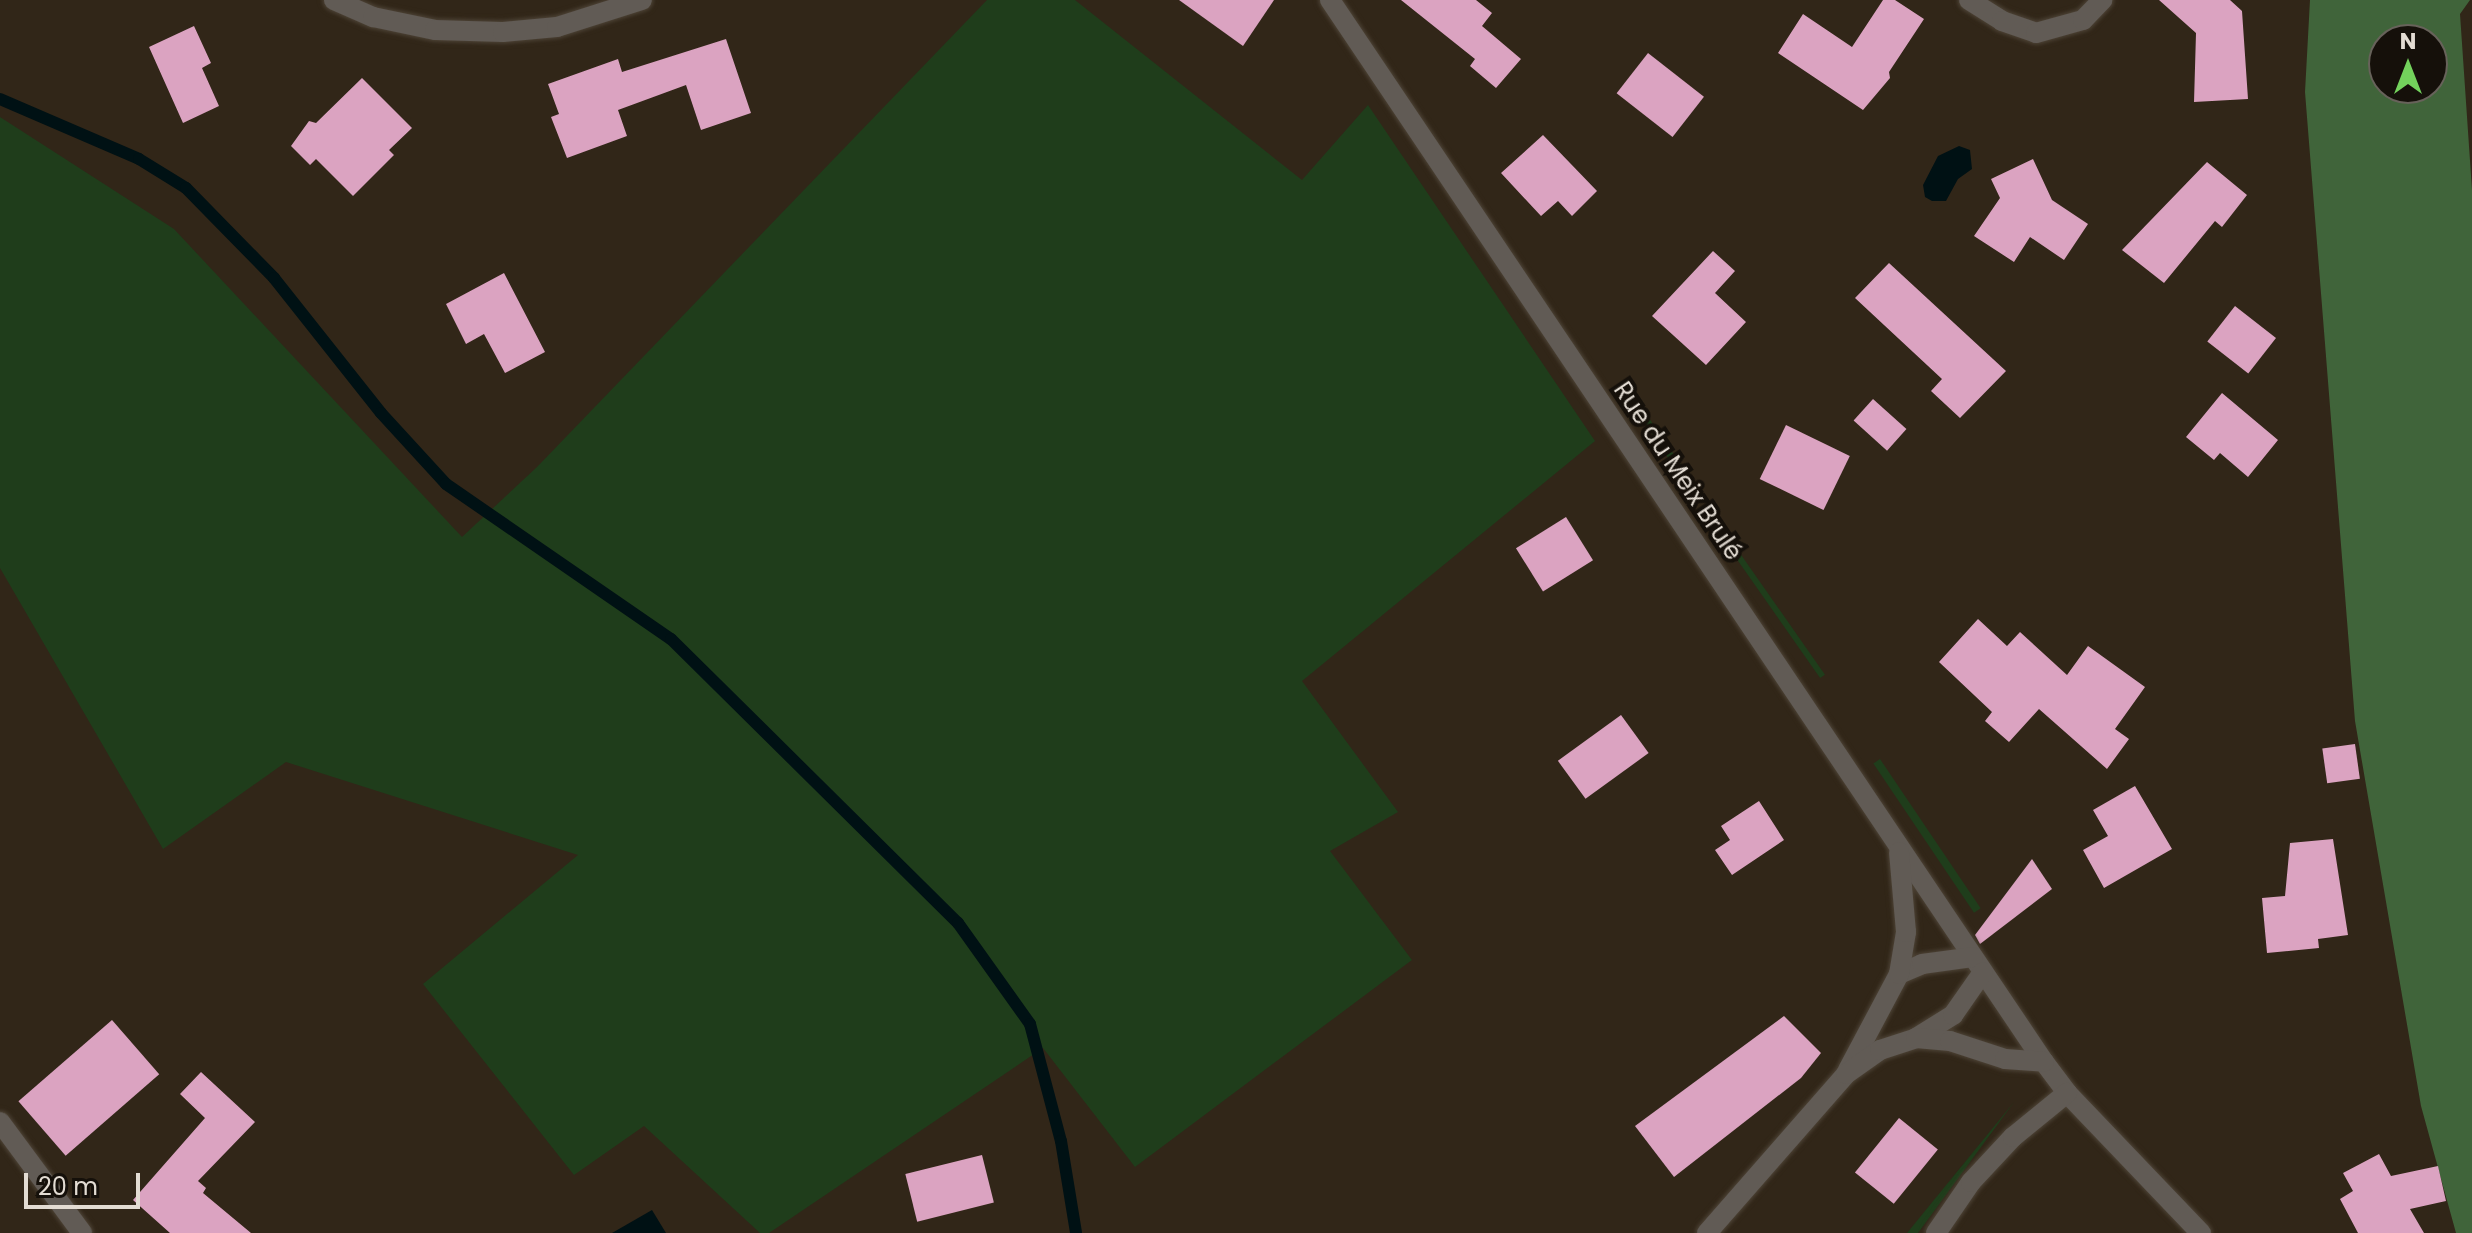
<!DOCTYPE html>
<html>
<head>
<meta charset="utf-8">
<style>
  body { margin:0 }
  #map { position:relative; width:2472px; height:1233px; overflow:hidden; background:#312618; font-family:Poppins,sans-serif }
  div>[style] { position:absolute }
  .green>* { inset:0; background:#1f3d1b; transform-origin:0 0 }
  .forest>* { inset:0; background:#40643a }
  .water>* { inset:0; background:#001114 }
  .stream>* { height:12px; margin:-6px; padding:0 6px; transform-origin:6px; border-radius:6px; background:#001114 }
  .building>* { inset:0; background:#dba3c1; transform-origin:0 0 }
  .roads { filter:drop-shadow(0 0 2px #4d4336) drop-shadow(0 0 2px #4d4336) }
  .street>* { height:20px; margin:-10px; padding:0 10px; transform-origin:10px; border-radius:10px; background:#615b55 }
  span { translate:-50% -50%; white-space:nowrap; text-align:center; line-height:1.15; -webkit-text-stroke:8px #15100a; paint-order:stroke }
  .street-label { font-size:24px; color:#e3dcd3 }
  .north { position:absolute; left:2368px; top:24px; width:80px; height:80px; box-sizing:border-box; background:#15100a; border:2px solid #67625a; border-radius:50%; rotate:0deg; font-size:22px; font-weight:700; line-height:32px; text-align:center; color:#e3dcd3 }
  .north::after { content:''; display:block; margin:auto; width:28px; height:36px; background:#73d25c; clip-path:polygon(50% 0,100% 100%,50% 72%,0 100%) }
  .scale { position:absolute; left:24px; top:1173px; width:116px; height:36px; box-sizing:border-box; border:4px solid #e3dcd3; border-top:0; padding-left:10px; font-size:24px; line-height:28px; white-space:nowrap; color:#e3dcd3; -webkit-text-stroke:6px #15100a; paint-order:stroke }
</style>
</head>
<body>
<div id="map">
  <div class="green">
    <i style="clip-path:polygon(987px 0,1075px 0,1302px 180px,1368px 105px,1595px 441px,1302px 681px,1398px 812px,1330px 851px,1412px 960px,1135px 1167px,1043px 1048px,769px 1233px,760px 1233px,644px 1126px,574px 1175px,423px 984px,578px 855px,286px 762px,163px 849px,0 568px,0 117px,174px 229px,462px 537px,537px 467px)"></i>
    <i style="clip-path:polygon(1624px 382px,1695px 485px,1689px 489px,1619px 385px)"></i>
    <i style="left:1716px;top:519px;width:190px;height:6px;rotate:55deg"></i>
    <i style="left:1880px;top:759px;width:180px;height:8px;rotate:56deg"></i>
    <i style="clip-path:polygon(2014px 1102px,1918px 1233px,1907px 1233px)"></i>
  </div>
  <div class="forest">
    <i style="clip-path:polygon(evenodd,2310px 0,2470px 0,2460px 14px,2472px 190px,2472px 1233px,2456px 1233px,2421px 1106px,2355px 721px,2305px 92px,2310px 0,2384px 40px,2432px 40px,2432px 88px,2384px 88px,2384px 40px)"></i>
  </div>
  <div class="water">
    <i style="clip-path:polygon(1959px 146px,1970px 150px,1972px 169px,1958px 179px,1946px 201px,1932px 201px,1925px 197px,1923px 185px,1938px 156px)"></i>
    <i style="clip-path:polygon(652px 1210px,666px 1233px,612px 1233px)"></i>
  </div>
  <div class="stream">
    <i style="left:0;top:99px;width:151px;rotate:23.3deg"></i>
    <i style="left:139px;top:159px;width:55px;rotate:31.7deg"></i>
    <i style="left:186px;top:188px;width:126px;rotate:45.6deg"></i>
    <i style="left:274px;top:278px;width:172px;rotate:51.6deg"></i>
    <i style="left:381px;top:413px;width:96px;rotate:47.5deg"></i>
    <i style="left:446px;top:484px;width:273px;rotate:34.6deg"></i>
    <i style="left:671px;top:639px;width:404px;rotate:44.7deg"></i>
    <i style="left:958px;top:923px;width:124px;rotate:54.5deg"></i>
    <i style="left:1030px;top:1024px;width:121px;rotate:75.2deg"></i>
    <i style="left:1061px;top:1141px;width:93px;rotate:80.7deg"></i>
  </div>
  <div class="building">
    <i style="clip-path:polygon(1179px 0,1274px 0,1243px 46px)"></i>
    <i style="clip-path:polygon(1401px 0,1476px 0,1492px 13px,1482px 26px,1521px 59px,1496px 88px,1470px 66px,1475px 59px)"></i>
    <i style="clip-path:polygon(1883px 0,1895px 0,1924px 19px,1889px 72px,1890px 78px,1863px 110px,1778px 53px,1803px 14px,1852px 47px)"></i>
    <i style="clip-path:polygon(2159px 0,2230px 0,2242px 11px,2248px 99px,2194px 102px,2196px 33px)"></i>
    <i style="clip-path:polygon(194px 26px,211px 63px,202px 68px,219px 106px,183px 123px,149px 47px)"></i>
    <i style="clip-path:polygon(726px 39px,751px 113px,701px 130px,686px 85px,618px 110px,627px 136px,567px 158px,551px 117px,559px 114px,548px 84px,618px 59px,622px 72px)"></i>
    <i style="left:1648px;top:53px;width:71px;height:51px;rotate:38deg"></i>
    <i style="clip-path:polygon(362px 78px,412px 128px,389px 150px,394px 155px,353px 196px,316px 159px,310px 165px,291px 146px,309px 121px,316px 123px)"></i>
    <i style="clip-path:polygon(1543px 135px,1597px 191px,1572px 216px,1558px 201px,1541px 216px,1501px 173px)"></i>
    <i style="clip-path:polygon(2033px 159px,2052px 200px,2088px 224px,2064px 260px,2030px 237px,2014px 262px,1974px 236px,2000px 198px,1991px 179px)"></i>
    <i style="clip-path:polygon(2207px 162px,2247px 195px,2222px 227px,2215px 221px,2164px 283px,2122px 250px)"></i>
    <i style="clip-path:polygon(1713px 251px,1735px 271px,1715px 293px,1746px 322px,1706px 365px,1652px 316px)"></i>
    <i style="clip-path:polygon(1889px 263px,2006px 371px,1960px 418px,1931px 391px,1942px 379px,1855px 298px)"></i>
    <i style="clip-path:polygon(504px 273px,545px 352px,505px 373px,484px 334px,466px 344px,446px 304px)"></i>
    <i style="left:2235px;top:306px;width:52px;height:45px;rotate:38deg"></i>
    <i style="clip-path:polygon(2222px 393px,2278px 440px,2248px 477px,2220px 453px,2214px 460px,2186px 437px)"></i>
    <i style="left:1873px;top:399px;width:45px;height:29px;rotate:42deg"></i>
    <i style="left:1786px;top:425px;width:71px;height:60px;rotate:26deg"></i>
    <i style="left:1566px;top:517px;width:51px;height:59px;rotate:58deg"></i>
    <i style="clip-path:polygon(1978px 619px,2007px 646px,2020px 632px,2067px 675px,2088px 646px,2145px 687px,2115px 729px,2129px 739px,2107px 769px,2039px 709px,2009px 742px,1985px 721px,1992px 712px,1939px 662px)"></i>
    <i style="left:1621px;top:715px;width:47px;height:78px;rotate:54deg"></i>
    <i style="left:2355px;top:744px;width:35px;height:33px;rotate:82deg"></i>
    <i style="clip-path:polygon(2135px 786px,2172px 849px,2104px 888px,2083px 850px,2108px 836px,2093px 810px)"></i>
    <i style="clip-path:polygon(1759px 801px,1784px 840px,1732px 875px,1715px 850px,1730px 840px,1721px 826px)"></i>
    <i style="clip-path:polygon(2333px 839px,2348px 935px,2318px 939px,2319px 948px,2267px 953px,2262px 898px,2285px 896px,2290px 843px)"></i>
    <i style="clip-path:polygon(2032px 859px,2052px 889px,1980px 944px,1975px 935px)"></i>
    <i style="clip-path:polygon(1784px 1016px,1821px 1053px,1801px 1078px,1674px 1177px,1635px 1126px)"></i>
    <i style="left:112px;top:1020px;width:72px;height:124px;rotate:49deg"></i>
    <i style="clip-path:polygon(201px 1072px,255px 1122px,198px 1181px,206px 1188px,203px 1193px,251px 1233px,170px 1233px,133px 1200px,205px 1118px,180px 1094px)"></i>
    <i style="left:1899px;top:1118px;width:50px;height:70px;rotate:39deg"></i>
    <i style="clip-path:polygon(2379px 1154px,2391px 1176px,2438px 1166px,2446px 1201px,2410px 1209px,2424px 1233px,2358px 1233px,2340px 1199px,2353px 1191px,2343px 1173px)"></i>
    <i style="left:982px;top:1155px;width:49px;height:79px;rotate:76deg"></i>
  </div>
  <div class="roads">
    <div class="street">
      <i style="left:334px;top:0;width:43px;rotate:23.6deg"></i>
      <i style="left:373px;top:17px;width:63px;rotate:11.8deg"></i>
      <i style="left:435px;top:30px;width:68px;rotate:1.7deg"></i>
      <i style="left:503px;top:32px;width:54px;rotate:-5.3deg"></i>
      <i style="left:557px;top:27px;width:89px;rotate:-17.6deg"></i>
      <i style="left:1330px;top:0;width:1280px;rotate:56.09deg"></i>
      <i style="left:2044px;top:1062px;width:39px;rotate:53deg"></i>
      <i style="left:2067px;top:1093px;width:194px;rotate:46.3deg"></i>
      <i style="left:1969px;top:0;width:39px;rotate:32deg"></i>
      <i style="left:2002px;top:21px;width:36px;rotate:19deg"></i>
      <i style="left:2036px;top:33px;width:49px;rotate:-15.5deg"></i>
      <i style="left:2083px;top:20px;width:28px;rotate:-46deg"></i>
      <i style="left:1899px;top:974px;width:25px;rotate:-23deg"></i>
      <i style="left:1922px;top:964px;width:51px;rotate:-7.8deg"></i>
      <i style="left:1916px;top:1038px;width:44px;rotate:-31.9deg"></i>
      <i style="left:1953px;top:1015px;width:52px;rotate:-55.1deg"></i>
      <i style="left:1848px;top:1070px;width:109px;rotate:-62deg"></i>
      <i style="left:1899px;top:974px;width:43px;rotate:-80.5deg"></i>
      <i style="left:1906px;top:932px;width:80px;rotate:-95deg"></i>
      <i style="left:0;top:1122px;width:138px;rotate:53.5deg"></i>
      <i style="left:1707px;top:1233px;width:211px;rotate:-48.8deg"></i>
      <i style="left:1846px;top:1074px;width:42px;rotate:-35.2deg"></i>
      <i style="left:1880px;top:1050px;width:38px;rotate:-18deg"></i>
      <i style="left:1916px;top:1038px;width:34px;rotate:5deg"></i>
      <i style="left:1950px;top:1041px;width:58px;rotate:18.1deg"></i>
      <i style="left:2005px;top:1059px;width:39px;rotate:4deg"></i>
      <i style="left:1936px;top:1233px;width:62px;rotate:-55.5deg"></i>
      <i style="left:1971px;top:1182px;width:62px;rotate:-47deg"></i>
      <i style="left:2013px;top:1137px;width:70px;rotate:-39.2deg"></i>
    </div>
  </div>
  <div class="street-label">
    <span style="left:1678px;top:471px;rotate:56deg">Rue du Meix Brulé</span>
  </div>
  <div class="north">N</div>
  <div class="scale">20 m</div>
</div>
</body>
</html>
